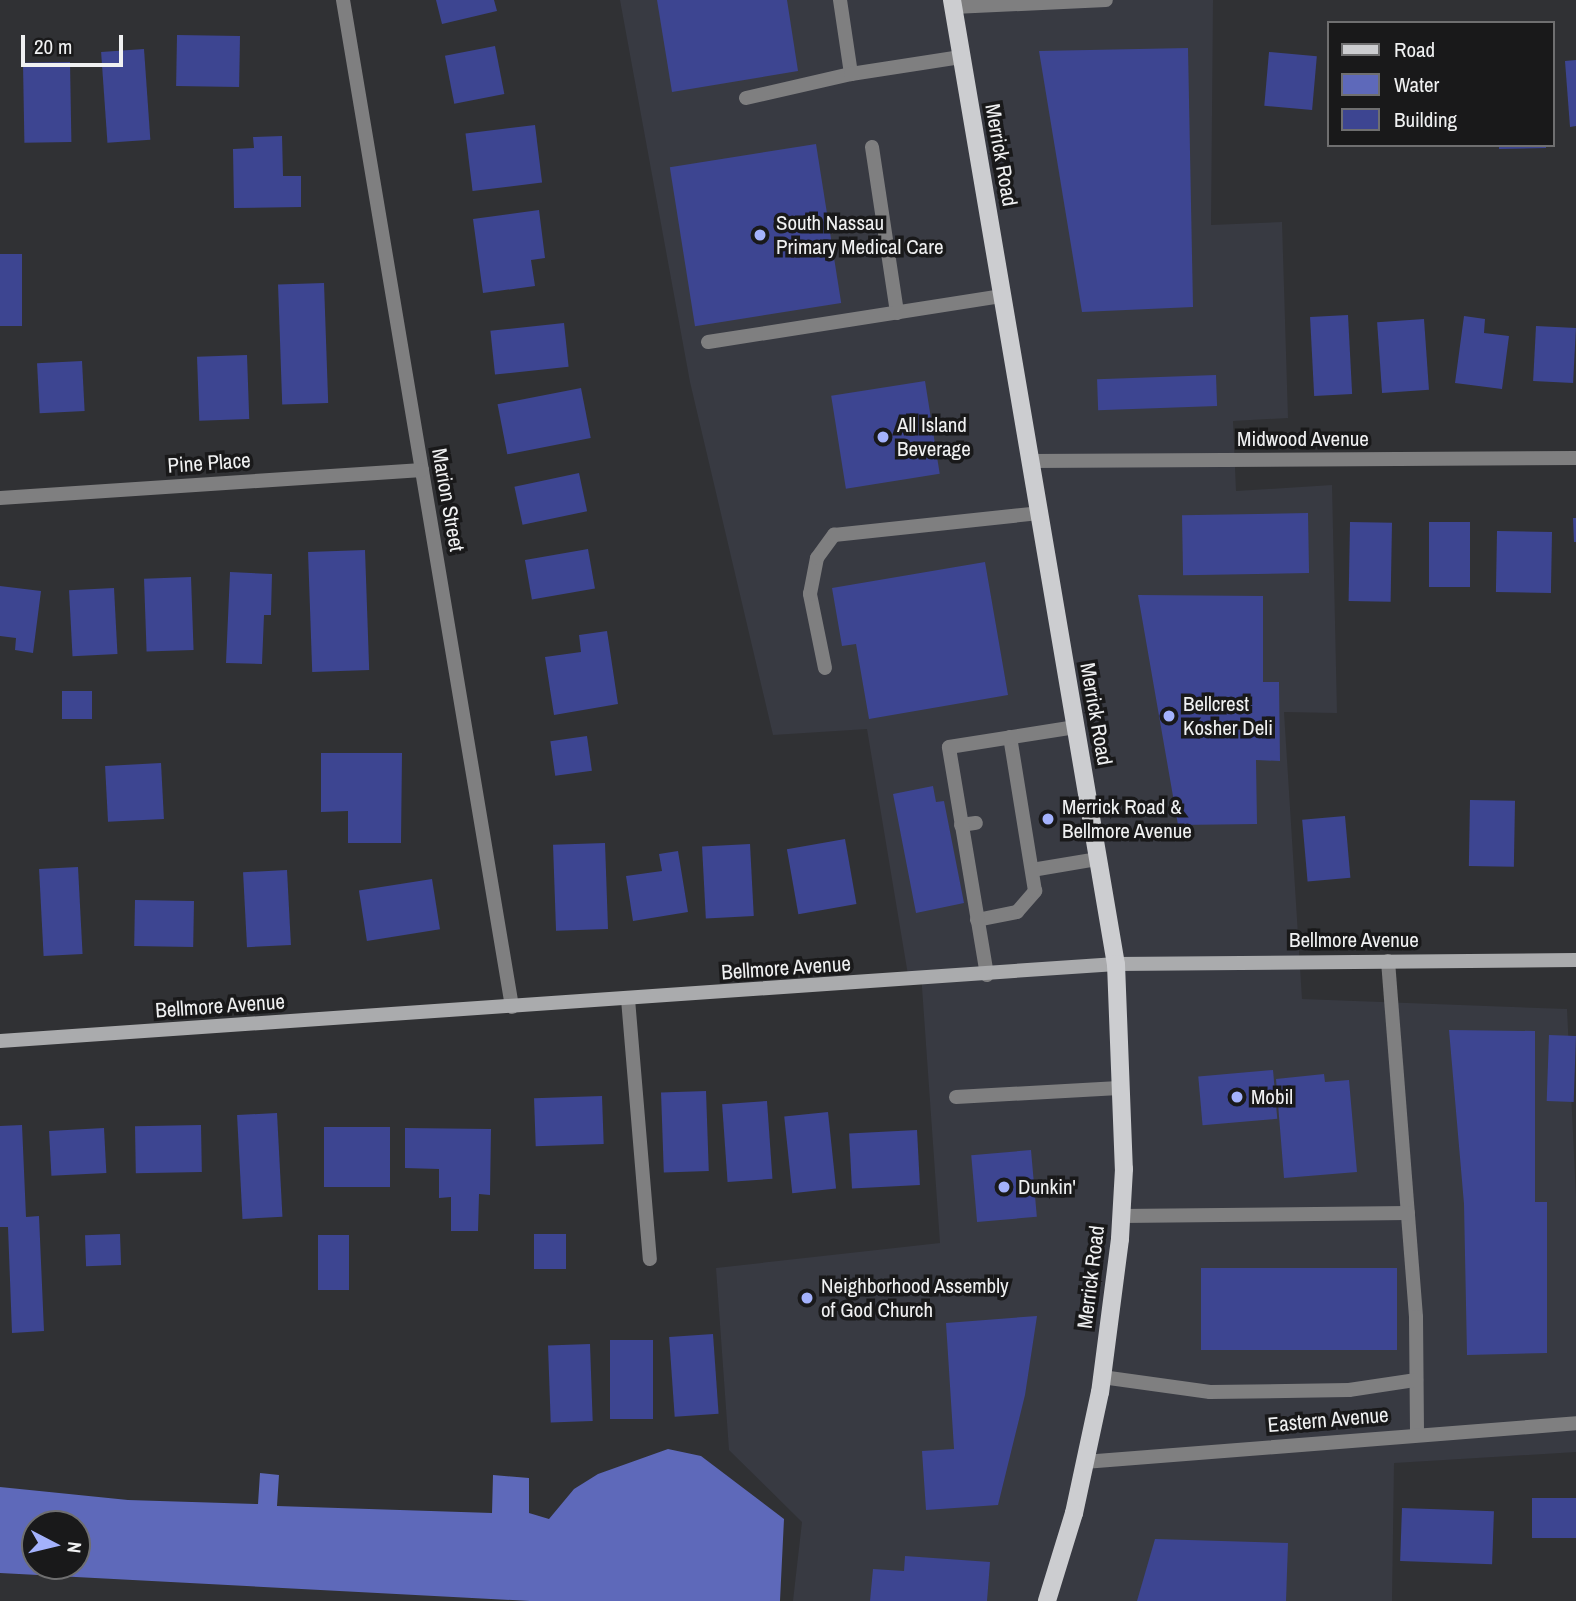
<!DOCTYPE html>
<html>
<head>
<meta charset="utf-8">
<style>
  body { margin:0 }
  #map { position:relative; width:1576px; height:1601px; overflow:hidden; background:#303134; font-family:"Archivo Narrow",sans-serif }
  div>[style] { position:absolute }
  .built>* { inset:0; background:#383a42 }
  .water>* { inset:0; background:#5e69ba }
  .building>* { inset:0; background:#3d4591; transform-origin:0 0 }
  .lane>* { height:14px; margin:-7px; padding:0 7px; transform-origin:7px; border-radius:7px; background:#7f7f80 }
  .street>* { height:14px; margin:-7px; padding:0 7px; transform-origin:7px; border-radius:7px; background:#7f7f80 }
  .secondary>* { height:14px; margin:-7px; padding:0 7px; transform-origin:7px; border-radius:7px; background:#aaabad }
  .primary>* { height:18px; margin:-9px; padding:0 9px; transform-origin:9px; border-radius:9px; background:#cccdd0 }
  .dots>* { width:19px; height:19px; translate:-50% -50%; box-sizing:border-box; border:4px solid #19191a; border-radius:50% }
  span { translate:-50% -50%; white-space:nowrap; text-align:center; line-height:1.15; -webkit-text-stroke:7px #19191a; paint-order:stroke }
  .street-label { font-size:21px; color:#f0f1f2 }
  .poi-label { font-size:21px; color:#f0f1f2 }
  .left { translate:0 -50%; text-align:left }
  .legend { position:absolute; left:1327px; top:21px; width:228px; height:126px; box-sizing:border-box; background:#19191a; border:2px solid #6f6f70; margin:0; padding:9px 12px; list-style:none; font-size:21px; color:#f0f1f2 }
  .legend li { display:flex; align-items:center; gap:14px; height:35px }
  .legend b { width:35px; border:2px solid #6f6f70 }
  .north { position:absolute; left:21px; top:1510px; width:70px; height:70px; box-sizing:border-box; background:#19191a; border:2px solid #6f6f70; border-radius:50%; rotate:97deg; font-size:19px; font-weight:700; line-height:28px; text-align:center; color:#f0f1f2 }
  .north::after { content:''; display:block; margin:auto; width:24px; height:32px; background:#a4b2fc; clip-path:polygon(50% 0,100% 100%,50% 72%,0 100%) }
  .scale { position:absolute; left:21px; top:35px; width:102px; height:32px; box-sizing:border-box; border:4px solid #f0f1f2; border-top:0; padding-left:9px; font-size:21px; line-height:24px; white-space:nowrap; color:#f0f1f2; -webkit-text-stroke:5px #19191a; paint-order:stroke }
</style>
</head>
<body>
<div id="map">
  <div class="built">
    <i style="clip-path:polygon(620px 0,1213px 0,1211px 225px,1282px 222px,1288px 418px,1233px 421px,1236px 491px,1332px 485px,1337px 713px,1284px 712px,1302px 999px,1567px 1009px,1576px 1196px,1576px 1452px,1394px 1463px,1392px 1601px,793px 1601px,802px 1522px,729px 1450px,716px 1268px,940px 1243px,921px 973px,908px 975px,867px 729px,773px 735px,690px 382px)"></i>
  </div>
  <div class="water">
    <i style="clip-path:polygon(evenodd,668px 1449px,701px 1456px,784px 1519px,780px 1601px,530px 1601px,0 1573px,0 1487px,128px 1500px,258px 1504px,260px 1473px,279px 1475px,277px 1506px,492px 1513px,493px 1475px,529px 1478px,529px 1513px,549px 1519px,574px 1489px,598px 1474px,668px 1449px,35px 1524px,77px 1524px,77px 1566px,35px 1566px,35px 1524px)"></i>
  </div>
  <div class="building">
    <i style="clip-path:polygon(436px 0,494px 0,497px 11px,442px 24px)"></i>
    <i style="clip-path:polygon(657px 0,787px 0,798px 71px,672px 92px)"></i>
    <i style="left:177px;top:35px;width:63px;height:51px;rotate:1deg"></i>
    <i style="left:495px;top:46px;width:49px;height:51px;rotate:79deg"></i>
    <i style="clip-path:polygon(1188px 48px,1193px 307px,1082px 312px,1039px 51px)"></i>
    <i style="left:144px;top:49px;width:91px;height:43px;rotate:86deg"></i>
    <i style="left:1269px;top:52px;width:48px;height:54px;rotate:5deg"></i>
    <i style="clip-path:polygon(1576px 60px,1576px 126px,1570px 127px,1565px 61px)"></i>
    <i style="left:70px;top:62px;width:80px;height:47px;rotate:89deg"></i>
    <i style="left:535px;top:125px;width:58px;height:70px;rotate:83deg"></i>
    <i style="clip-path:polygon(282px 136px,283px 176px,301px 176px,301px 207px,234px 208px,233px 149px,254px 148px,253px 137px)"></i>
    <i style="left:816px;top:144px;width:161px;height:148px;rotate:81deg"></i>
    <i style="clip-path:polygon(1499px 145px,1546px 145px,1546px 148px,1499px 149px)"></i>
    <i style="clip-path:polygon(539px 210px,545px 258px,531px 260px,535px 286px,483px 293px,473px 219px)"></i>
    <i style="left:0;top:254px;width:22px;height:72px"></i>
    <i style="left:324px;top:283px;width:120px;height:46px;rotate:88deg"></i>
    <i style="left:1348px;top:315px;width:79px;height:38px;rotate:87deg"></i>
    <i style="clip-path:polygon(1464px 316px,1485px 319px,1484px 333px,1509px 336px,1502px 389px,1455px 383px)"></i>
    <i style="left:1424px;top:319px;width:71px;height:47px;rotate:86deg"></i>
    <i style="left:564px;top:323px;width:44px;height:74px;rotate:84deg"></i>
    <i style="left:1536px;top:326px;width:40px;height:55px;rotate:3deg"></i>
    <i style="left:247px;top:355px;width:64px;height:50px;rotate:88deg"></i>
    <i style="left:82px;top:361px;width:50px;height:45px;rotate:87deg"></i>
    <i style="left:1216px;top:375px;width:31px;height:119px;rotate:88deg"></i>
    <i style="left:925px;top:381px;width:94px;height:95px;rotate:81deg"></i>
    <i style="left:581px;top:388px;width:51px;height:85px;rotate:79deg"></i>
    <i style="left:579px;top:473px;width:39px;height:66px;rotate:78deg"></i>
    <i style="left:1308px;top:513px;width:60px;height:126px;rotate:89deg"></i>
    <i style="clip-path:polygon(1573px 518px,1576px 518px,1576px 542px,1574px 542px)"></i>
    <i style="left:1350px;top:522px;width:42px;height:79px;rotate:1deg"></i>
    <i style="left:1429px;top:522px;width:41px;height:65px"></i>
    <i style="left:1497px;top:531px;width:55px;height:61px;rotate:1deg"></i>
    <i style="left:588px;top:549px;width:40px;height:64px;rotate:80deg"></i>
    <i style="left:365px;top:550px;width:120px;height:57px;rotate:88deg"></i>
    <i style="clip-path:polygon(985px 562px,1008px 695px,869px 719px,856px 644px,842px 646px,832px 588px)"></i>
    <i style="clip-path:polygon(230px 572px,272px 574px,271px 615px,264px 615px,262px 664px,226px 663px)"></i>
    <i style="left:191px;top:577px;width:73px;height:47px;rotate:88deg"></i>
    <i style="clip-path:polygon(0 586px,41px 591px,33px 653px,15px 650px,16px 638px,0 636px)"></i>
    <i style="left:114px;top:588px;width:66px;height:45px;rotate:87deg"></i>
    <i style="clip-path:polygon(1138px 595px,1263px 596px,1263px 682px,1279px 682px,1280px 761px,1256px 760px,1257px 824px,1178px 825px)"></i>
    <i style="clip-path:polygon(607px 631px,618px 704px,554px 715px,545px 657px,581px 652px,579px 635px)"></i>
    <i style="left:92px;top:691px;width:28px;height:30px;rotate:90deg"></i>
    <i style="left:587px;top:736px;width:35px;height:37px;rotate:82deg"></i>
    <i style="clip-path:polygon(321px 753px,402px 753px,401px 843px,348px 843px,348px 811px,321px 812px)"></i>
    <i style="left:161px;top:763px;width:56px;height:56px;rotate:87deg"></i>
    <i style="clip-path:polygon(933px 786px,936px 802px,944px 801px,964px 903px,916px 913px,893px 794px)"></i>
    <i style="left:1470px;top:800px;width:45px;height:66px;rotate:1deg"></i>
    <i style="left:1345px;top:816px;width:62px;height:43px;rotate:85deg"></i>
    <i style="left:845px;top:839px;width:66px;height:59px;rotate:80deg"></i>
    <i style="left:605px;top:843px;width:86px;height:52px;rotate:88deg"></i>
    <i style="left:750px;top:844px;width:72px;height:48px;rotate:87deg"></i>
    <i style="clip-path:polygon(678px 851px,688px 912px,633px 921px,626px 876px,662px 871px,659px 854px)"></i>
    <i style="left:78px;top:867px;width:87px;height:39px;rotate:87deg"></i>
    <i style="left:287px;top:870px;width:75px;height:44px;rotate:87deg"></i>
    <i style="left:432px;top:879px;width:51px;height:74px;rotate:81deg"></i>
    <i style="left:135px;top:900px;width:59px;height:46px;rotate:1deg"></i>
    <i style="clip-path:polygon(1449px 1030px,1535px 1031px,1535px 1202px,1547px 1202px,1547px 1353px,1467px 1355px,1464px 1204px)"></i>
    <i style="left:1549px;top:1035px;width:27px;height:66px;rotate:2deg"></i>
    <i style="left:1273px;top:1070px;width:49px;height:75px;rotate:85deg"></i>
    <i style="clip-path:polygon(1324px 1074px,1325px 1082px,1349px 1080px,1357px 1172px,1284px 1178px,1276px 1079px)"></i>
    <i style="left:706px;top:1091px;width:80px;height:45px;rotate:88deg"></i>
    <i style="left:602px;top:1096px;width:48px;height:68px;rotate:88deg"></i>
    <i style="left:767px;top:1101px;width:78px;height:45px;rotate:86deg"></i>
    <i style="left:828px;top:1112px;width:77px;height:44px;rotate:84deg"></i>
    <i style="left:277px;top:1113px;width:104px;height:40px;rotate:87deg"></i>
    <i style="clip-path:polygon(22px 1125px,26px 1217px,39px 1216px,44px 1331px,12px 1333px,8px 1227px,0 1227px,0 1126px)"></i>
    <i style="left:201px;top:1125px;width:47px;height:66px;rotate:89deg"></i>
    <i style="left:324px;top:1127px;width:66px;height:60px"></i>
    <i style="left:104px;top:1128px;width:45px;height:55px;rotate:87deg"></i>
    <i style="clip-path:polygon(405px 1128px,491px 1129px,490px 1195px,479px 1194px,478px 1231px,451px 1231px,451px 1197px,439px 1198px,439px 1169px,405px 1168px)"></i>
    <i style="left:917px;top:1130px;width:55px;height:68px;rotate:87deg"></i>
    <i style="left:1031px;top:1150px;width:67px;height:60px;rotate:85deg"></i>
    <i style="left:120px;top:1234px;width:31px;height:35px;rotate:88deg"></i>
    <i style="left:534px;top:1234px;width:32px;height:35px"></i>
    <i style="left:318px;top:1235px;width:31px;height:55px"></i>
    <i style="left:1397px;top:1268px;width:82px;height:196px;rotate:90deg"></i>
    <i style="clip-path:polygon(1037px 1316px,1025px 1395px,998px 1505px,926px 1510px,922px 1451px,954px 1449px,946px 1323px)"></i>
    <i style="left:713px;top:1334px;width:80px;height:44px;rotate:86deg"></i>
    <i style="left:610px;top:1340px;width:43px;height:79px"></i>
    <i style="left:590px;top:1344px;width:77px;height:42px;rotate:88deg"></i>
    <i style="left:1532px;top:1498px;width:44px;height:40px"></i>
    <i style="left:1402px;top:1508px;width:92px;height:53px;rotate:2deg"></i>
    <i style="clip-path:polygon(1155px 1539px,1288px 1543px,1286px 1601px,1137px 1601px)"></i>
    <i style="clip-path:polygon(905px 1556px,990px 1562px,987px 1601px,870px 1601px,873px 1569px,904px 1571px)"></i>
  </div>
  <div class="lane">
    <i style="left:840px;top:0;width:75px;rotate:81.5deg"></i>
    <i style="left:746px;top:98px;width:108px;rotate:-12.9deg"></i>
    <i style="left:851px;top:74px;width:111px;rotate:-8.8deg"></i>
    <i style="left:872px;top:147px;width:168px;rotate:81.4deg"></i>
    <i style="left:708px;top:342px;width:298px;rotate:-8.9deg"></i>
    <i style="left:825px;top:668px;width:76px;rotate:-101.5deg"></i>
    <i style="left:810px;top:594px;width:37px;rotate:-79deg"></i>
    <i style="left:817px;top:558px;width:29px;rotate:-54deg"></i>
    <i style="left:834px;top:535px;width:206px;rotate:-6.1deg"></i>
    <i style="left:961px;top:825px;width:15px;rotate:-8deg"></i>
    <i style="left:1032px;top:870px;width:67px;rotate:-9.5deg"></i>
    <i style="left:977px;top:920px;width:41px;rotate:-11.3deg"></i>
    <i style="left:1017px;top:912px;width:28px;rotate:-49deg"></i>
    <i style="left:1035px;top:891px;width:156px;rotate:-99.2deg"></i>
    <i style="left:1388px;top:961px;width:357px;rotate:85.5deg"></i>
    <i style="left:1416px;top:1317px;width:117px;rotate:89.5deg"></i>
    <i style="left:987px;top:975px;width:231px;rotate:-99.5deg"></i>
    <i style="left:949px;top:747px;width:128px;rotate:-9deg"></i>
    <i style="left:956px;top:1097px;width:163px;rotate:-3.2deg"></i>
    <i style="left:1121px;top:1216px;width:287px;rotate:-0.6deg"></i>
    <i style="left:1102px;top:1377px;width:109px;rotate:7.9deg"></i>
    <i style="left:1210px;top:1392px;width:139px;rotate:-0.8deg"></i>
    <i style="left:1349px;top:1390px;width:68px;rotate:-8.5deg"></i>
  </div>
  <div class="street">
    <i style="left:343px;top:0;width:1021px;rotate:80.47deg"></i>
    <i style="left:953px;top:7px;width:153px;rotate:-2.6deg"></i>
    <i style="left:1030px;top:461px;width:546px;rotate:-0.31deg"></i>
    <i style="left:0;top:498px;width:423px;rotate:-3.8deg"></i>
    <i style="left:628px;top:999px;width:261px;rotate:85.2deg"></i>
    <i style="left:1084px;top:1462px;width:494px;rotate:-4.5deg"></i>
  </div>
  <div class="secondary">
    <i style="left:0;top:1041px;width:1119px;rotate:-3.95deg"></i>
    <i style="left:1116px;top:964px;width:460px;rotate:-0.5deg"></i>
  </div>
  <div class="primary">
    <i style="left:952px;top:0;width:978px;rotate:80.35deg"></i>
    <i style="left:1116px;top:964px;width:205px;rotate:87.8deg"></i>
    <i style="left:1124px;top:1169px;width:70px;rotate:93.3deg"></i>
    <i style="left:1120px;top:1239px;width:154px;rotate:97.4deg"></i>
    <i style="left:1100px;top:1392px;width:124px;rotate:102.1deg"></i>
    <i style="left:1074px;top:1513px;width:92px;rotate:107.1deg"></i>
  </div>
  <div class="dots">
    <i style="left:760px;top:235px;background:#a4b2fc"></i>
    <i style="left:883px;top:437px;background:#a4b2fc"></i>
    <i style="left:1169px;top:716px;background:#a4b2fc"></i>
    <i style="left:1048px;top:819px;background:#a4b2fc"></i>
    <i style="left:1237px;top:1097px;background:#a4b2fc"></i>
    <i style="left:1004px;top:1187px;background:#a4b2fc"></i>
    <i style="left:807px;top:1298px;background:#a4b2fc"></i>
  </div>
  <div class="street-label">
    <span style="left:1001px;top:155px;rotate:80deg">Merrick Road</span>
    <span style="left:1303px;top:439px">Midwood Avenue</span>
    <span style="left:209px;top:463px;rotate:-4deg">Pine Place</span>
    <span style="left:448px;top:500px;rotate:80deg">Marion Street</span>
    <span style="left:1096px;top:714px;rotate:80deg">Merrick Road</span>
    <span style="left:1354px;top:940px">Bellmore Avenue</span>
    <span style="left:786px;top:968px;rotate:-4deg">Bellmore Avenue</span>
    <span style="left:220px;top:1006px;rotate:-4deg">Bellmore Avenue</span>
    <span style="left:1091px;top:1277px;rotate:-83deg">Merrick Road</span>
    <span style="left:1328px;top:1420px;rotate:-5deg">Eastern Avenue</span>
  </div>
  <div class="poi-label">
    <span class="left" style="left:776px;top:235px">South Nassau<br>Primary Medical Care</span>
    <span class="left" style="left:897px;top:437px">All Island<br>Beverage</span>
    <span class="left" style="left:1183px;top:716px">Bellcrest<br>Kosher Deli</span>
    <span class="left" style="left:1062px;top:819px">Merrick Road &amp;<br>Bellmore Avenue</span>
    <span class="left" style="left:1251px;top:1097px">Mobil</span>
    <span class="left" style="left:1018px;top:1187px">Dunkin'</span>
    <span class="left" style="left:821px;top:1298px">Neighborhood Assembly<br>of God Church</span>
  </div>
  <ul class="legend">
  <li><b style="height:9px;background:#cccdd0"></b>Road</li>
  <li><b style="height:19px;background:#5e69ba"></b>Water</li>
  <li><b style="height:19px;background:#3d4591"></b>Building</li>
  </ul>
  <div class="north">N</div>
  <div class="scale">20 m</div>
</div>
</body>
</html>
